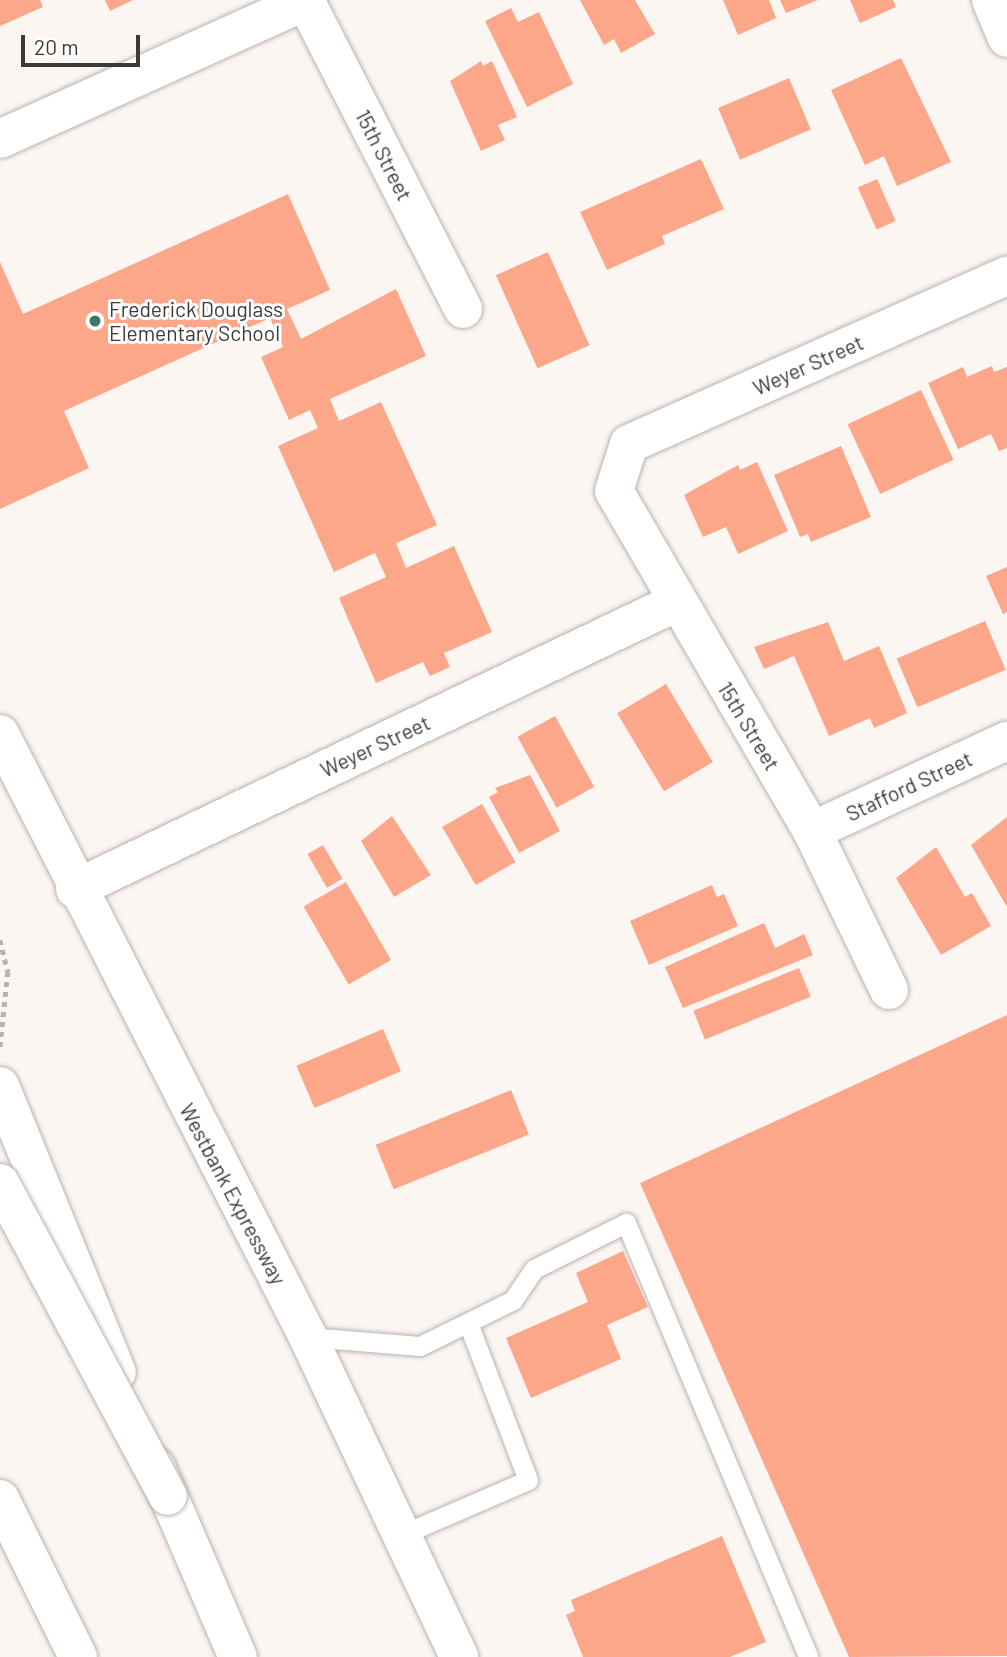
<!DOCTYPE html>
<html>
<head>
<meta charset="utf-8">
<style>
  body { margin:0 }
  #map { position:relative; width:1007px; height:1657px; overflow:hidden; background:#fcf6f3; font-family:Barlow,sans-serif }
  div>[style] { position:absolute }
  .building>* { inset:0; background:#fda78a; transform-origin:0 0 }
  .path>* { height:4.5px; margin-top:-2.25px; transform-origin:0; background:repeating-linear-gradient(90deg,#b7b2b0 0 5px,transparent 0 10px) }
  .roads { filter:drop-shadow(0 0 2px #b9b3b1) drop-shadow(0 0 2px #b9b3b1) }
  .lane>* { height:19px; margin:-9.5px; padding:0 9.5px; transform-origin:9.5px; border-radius:9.5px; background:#fff }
  .street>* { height:38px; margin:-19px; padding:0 19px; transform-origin:19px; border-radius:19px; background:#fff }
  .secondary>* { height:38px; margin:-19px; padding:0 19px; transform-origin:19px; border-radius:19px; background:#fff }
  .highway>* { height:38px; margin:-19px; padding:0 19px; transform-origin:19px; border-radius:19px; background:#fff }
  .bridges { filter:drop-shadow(0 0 2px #b9b3b1) drop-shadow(0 0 2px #b9b3b1) }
  .highway-bridge>* { height:38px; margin:-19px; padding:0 19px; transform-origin:19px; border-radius:19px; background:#fff }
  .dots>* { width:19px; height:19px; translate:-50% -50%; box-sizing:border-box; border:4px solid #fff; border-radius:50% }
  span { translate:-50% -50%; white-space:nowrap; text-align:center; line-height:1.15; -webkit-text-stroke:6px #fff; paint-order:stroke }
  .street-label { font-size:21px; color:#3c3a39 }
  .poi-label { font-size:21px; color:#3c3a39 }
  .left { translate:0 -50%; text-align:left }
  .scale { position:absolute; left:21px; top:35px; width:119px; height:32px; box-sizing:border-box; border:4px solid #3c3a39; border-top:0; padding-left:9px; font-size:21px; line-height:24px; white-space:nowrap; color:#3c3a39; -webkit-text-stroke:5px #fff; paint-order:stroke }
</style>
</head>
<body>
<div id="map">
  <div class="building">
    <i style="clip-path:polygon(0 0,40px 0,43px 7px,0 26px)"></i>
    <i style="clip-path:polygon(105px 0,133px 0,110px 11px)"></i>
    <i style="clip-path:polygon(580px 0,635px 0,655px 34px,621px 53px,614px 39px,604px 45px)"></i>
    <i style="clip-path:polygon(723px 0,769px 0,776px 18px,738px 35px)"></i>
    <i style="clip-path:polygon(780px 0,818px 0,786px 13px)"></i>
    <i style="clip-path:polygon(850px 0,893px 0,896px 7px,860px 23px)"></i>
    <i style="clip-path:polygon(511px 8px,518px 22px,539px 12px,573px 84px,527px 107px,485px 21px)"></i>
    <i style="clip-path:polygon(901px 58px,951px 162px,897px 186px,884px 156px,865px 165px,831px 90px)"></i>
    <i style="clip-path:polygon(481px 61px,483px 66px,492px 61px,517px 117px,498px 125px,505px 140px,481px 151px,450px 81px)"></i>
    <i style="left:789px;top:78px;width:56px;height:77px;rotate:67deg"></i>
    <i style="clip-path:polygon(701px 159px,724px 209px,662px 236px,665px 244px,607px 270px,580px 212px)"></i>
    <i style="left:877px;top:179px;width:46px;height:21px;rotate:66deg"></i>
    <i style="clip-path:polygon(288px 194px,330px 290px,287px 309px,301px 339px,396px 289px,426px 356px,330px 399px,339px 421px,381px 402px,437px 525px,396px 543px,406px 568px,454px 546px,492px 632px,444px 653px,450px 667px,430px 676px,423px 662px,376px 683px,339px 598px,386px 577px,375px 553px,334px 572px,278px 446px,318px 428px,310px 410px,289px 420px,261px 357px,283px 347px,270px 318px,64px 411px,89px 468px,0 509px,0 262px,23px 314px)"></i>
    <i style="left:548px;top:252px;width:102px;height:57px;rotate:66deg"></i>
    <i style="clip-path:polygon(992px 366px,994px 372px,1007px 367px,1007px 448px,999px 451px,991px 434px,958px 449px,928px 383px,963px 367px,967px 377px)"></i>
    <i style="left:921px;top:390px;width:77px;height:81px;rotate:65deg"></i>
    <i style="clip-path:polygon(841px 446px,871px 517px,811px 542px,808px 534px,800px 537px,774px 475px)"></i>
    <i style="clip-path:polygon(757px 462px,788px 531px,738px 554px,726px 527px,703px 537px,684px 495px,738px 465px,740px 470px)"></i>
    <i style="clip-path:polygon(1007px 567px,1007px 612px,1003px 614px,986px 576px)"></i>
    <i style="left:985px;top:621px;width:53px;height:96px;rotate:67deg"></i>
    <i style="clip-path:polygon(828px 622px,844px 661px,879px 646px,907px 713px,874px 728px,870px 718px,829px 736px,794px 656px,764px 669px,754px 647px)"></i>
    <i style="left:666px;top:684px;width:91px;height:57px;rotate:59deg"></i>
    <i style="left:555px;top:716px;width:81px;height:43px;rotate:61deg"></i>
    <i style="clip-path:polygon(530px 775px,560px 831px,519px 853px,489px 797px,498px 792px,495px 788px)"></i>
    <i style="left:482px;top:804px;width:67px;height:46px;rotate:60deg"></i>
    <i style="clip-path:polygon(392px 816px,431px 875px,394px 897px,361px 841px)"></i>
    <i style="clip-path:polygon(1007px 817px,1007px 907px,971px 845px)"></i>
    <i style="left:323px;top:845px;width:39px;height:18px;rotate:60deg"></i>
    <i style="clip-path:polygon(936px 847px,965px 897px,972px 893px,991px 926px,941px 955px,896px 878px)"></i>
    <i style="left:346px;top:882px;width:90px;height:49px;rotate:60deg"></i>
    <i style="clip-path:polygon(712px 885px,717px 897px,724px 894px,738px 926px,649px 965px,630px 921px)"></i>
    <i style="clip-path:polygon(764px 923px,775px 948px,804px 934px,813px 955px,683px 1008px,665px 967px)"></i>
    <i style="left:799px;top:968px;width:31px;height:114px;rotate:68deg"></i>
    <i style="clip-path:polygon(1007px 1015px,1007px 1656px,849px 1657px,640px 1183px)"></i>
    <i style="left:383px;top:1029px;width:46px;height:94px;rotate:67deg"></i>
    <i style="left:511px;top:1090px;width:48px;height:146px;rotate:68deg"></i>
    <i style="clip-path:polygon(623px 1251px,648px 1307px,607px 1325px,621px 1359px,531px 1398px,506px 1338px,588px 1302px,576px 1273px)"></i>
    <i style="clip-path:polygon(722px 1536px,766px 1642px,730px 1657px,583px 1657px,566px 1615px,575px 1611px,571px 1600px)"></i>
  </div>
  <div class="path">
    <i style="left:0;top:940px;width:33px;rotate:76deg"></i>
    <i style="left:8px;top:972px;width:76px;rotate:96deg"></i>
  </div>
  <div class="roads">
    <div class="lane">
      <i style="left:308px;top:1337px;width:112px;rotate:4.6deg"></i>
      <i style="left:420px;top:1346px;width:104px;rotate:-26.3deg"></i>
      <i style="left:513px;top:1300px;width:37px;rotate:-56deg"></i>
      <i style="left:534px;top:1269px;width:103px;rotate:-26.6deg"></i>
      <i style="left:626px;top:1223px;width:471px;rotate:67.2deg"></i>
      <i style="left:401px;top:1535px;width:138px;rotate:-23.4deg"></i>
      <i style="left:528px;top:1480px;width:168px;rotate:-110.9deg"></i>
    </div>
    <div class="street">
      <i style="left:305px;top:0;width:347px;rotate:62.9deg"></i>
      <i style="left:991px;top:0;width:41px;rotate:67.2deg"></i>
      <i style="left:0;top:139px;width:338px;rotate:-24.3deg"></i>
      <i style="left:812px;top:831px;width:215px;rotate:-24.8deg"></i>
      <i style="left:75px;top:889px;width:665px;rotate:-25.49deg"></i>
      <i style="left:889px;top:990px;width:177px;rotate:-115.8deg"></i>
      <i style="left:812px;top:831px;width:393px;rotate:-120.2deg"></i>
      <i style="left:614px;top:491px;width:49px;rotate:-72.3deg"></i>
      <i style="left:629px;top:444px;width:414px;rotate:-24deg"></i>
    </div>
    <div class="secondary">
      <i style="left:0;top:734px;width:677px;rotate:62.94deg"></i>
      <i style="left:308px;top:1337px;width:354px;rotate:64.7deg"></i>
    </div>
    <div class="highway">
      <i style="left:0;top:1086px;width:309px;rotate:67.8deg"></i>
      <i style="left:156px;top:1467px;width:207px;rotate:66.7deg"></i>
      <i style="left:0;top:1499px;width:176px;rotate:63.7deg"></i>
    </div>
  </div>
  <div class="bridges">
    <div class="highway-bridge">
      <i style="left:0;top:1183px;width:355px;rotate:61.8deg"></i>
    </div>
  </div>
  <div class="dots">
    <i style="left:95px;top:321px;background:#3c7964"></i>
  </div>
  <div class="street-label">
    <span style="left:384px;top:155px;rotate:63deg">15th Street</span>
    <span style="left:808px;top:365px;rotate:-24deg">Weyer Street</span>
    <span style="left:749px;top:726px;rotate:59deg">15th Street</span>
    <span style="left:375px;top:746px;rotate:-25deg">Weyer Street</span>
    <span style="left:909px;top:786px;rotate:-25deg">Stafford Street</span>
    <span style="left:233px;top:1194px;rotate:62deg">Westbank Expressway</span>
  </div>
  <div class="poi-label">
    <span class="left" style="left:109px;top:321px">Frederick Douglass<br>Elementary School</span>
  </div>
  <div class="scale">20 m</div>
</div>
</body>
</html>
